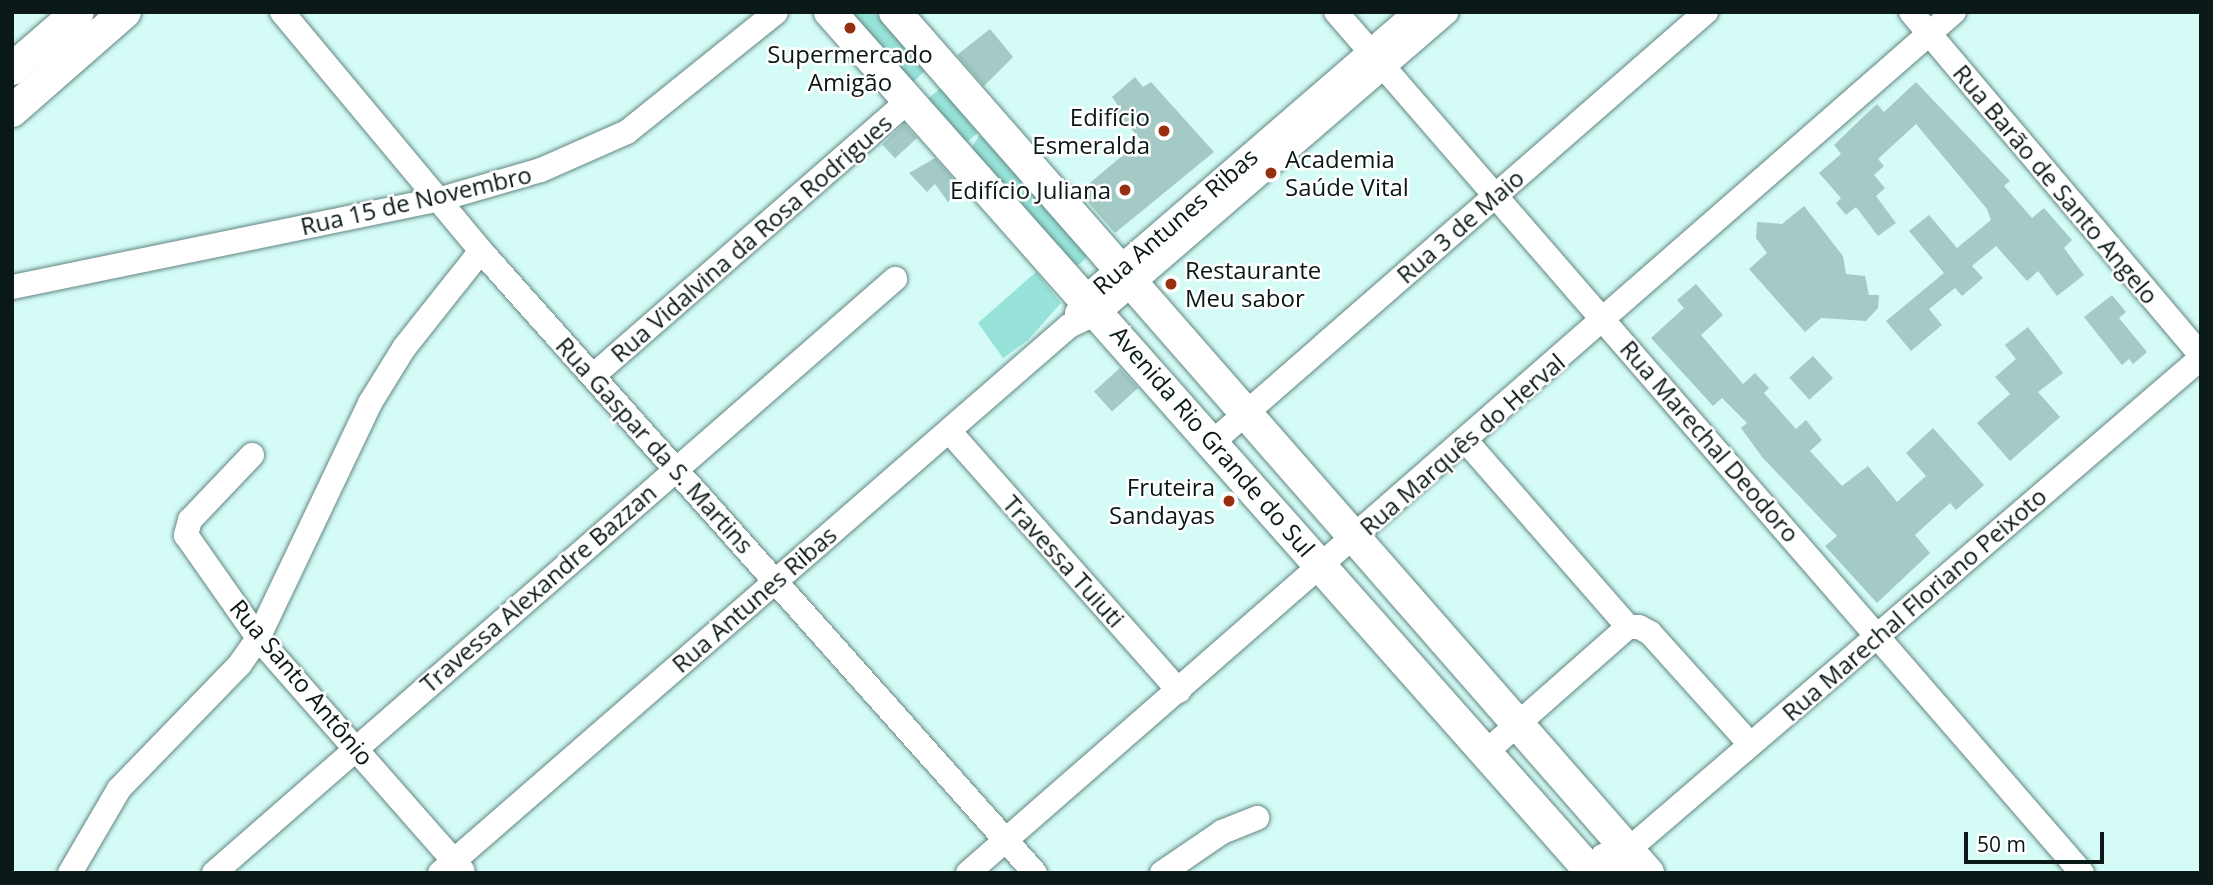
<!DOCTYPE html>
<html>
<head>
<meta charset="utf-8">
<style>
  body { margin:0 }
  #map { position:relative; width:2213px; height:885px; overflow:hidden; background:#d4fbf6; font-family:"Open Sans",sans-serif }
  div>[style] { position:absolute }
  .green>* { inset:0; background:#97e2d9; transform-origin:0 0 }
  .building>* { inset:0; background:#a4cac5; transform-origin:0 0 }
  .roads { filter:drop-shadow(0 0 2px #628681) drop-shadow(0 0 2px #628681) }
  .minor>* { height:24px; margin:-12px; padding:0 12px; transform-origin:12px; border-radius:12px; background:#fff }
  .major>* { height:32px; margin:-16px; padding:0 16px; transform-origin:16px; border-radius:16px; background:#fff }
  .dots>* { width:19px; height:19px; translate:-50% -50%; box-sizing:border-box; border:4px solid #fff; border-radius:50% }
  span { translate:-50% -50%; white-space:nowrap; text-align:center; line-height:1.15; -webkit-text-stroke:5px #fff; paint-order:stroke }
  .poi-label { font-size:24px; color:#0a1917 }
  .right { translate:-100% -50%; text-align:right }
  .left { translate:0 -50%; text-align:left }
  .street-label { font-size:24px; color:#0a1917 }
  .frame { position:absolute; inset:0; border:14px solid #0a1917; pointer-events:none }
  .scale { position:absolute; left:1964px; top:832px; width:140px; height:32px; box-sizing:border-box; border:4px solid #0a1917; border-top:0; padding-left:9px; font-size:21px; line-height:24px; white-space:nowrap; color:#0a1917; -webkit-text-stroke:5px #fff; paint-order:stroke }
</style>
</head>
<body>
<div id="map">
  <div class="green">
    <i style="clip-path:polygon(846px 12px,874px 12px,925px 71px,912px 83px)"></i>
    <i style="left:941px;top:88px;width:58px;height:21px;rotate:51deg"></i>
    <i style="clip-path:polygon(980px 135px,1088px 255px,1081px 263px,1073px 268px,969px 151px)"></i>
    <i style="clip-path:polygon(1036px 272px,1061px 303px,1028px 340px,1003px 358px,978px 323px)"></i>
  </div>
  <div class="building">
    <i style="clip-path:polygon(990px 29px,1013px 57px,984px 86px,957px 55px)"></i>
    <i style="clip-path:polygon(1135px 77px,1143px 87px,1151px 82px,1214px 152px,1115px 233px,1079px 192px,1141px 140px,1115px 110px,1119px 107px,1112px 97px)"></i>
    <i style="clip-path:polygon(1916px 82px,2010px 181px,2004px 186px,2032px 218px,2044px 208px,2072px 240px,2064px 248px,2084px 275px,2057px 296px,2038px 271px,2027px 281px,1996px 246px,1972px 266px,1983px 278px,1962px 296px,1955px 288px,1929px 309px,1942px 325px,1911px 351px,1886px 321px,1944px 273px,1909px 231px,1929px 215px,1957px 248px,1991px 220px,1987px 209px,1916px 124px,1878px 159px,1884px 166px,1874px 175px,1885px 188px,1876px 196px,1896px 223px,1878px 236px,1856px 207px,1846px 215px,1836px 203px,1841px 198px,1819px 173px,1841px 154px,1834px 145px,1862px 118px,1877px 104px,1884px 112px)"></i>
    <i style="left:904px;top:124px;width:19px;height:30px;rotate:47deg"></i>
    <i style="clip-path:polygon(935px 158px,962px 189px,948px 202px,935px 184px,927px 192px,909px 173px)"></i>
    <i style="clip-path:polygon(1804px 206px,1843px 256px,1846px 274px,1865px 276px,1869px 295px,1879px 295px,1878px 308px,1866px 321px,1821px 318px,1805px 332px,1749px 269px,1767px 253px,1756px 238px,1757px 222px,1782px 224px)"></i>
    <i style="clip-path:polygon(1696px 284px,1723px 315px,1701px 335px,1743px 384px,1755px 373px,1769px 388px,1764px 393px,1796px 429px,1806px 420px,1822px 440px,1810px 451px,1842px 486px,1868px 466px,1897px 502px,1926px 476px,1906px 453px,1933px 428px,1984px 485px,1956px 510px,1950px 503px,1915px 535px,1930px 553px,1877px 603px,1825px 546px,1837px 536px,1762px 457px,1741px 428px,1747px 423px,1722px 398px,1713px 406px,1651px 338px,1684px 308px,1677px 300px)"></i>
    <i style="clip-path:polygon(2112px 295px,2126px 312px,2119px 318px,2147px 352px,2133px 364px,2129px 359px,2122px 365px,2084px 317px)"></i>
    <i style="clip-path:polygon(2028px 327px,2063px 373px,2038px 392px,2060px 417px,2010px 461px,1977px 423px,2010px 394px,1995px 377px,2016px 359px,2005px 345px)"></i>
    <i style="left:1813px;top:356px;width:30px;height:32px;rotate:48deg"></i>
    <i style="left:1120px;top:368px;width:27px;height:35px;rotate:48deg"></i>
  </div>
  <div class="roads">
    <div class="minor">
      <i style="left:282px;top:12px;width:311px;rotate:50.2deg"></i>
      <i style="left:481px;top:251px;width:833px;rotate:48.31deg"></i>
      <i style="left:1336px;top:12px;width:1139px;rotate:49.09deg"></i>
      <i style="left:1911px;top:12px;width:449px;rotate:49.8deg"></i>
      <i style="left:12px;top:287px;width:438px;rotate:-11.6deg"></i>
      <i style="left:441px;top:199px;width:104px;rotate:-16.2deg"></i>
      <i style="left:541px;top:170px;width:94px;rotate:-23.8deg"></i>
      <i style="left:627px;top:132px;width:191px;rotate:-38.8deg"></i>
      <i style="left:1077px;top:313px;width:17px;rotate:-62deg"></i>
      <i style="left:1085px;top:298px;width:437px;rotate:-40.8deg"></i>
      <i style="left:594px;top:375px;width:417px;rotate:-41.1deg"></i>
      <i style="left:949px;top:431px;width:347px;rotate:48.5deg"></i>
      <i style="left:1214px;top:441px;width:653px;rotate:-41.09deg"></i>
      <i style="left:1466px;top:441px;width:247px;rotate:48.9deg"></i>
      <i style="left:252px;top:455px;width:90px;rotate:133.6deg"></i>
      <i style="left:190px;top:520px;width:16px;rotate:105deg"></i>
      <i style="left:186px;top:535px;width:126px;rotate:55deg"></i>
      <i style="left:258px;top:638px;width:310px;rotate:48.7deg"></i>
      <i style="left:1486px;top:752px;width:189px;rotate:-41.4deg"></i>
      <i style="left:1628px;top:627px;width:11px"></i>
      <i style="left:1639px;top:627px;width:13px;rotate:29deg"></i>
      <i style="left:1650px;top:633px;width:149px;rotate:48deg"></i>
      <i style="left:70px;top:873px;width:97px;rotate:-59.7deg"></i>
      <i style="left:119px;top:789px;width:174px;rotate:-45.9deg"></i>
      <i style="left:240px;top:664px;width:32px;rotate:-55deg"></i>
      <i style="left:258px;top:638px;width:260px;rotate:-64.5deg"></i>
      <i style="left:370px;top:403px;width:65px;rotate:-58.3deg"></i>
      <i style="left:404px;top:348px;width:124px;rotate:-51.6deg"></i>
      <i style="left:214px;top:873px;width:904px;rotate:-41.1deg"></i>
      <i style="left:440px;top:873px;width:834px;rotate:-41.01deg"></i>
      <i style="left:1069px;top:326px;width:33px;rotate:-25deg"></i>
      <i style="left:1099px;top:312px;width:459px;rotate:-40.8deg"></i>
      <i style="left:968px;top:873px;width:1309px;rotate:-41.13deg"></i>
      <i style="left:1162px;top:873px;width:73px;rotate:-34.3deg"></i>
      <i style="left:1222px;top:832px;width:38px;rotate:-22deg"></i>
      <i style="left:1596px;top:873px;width:18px;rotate:-68deg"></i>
      <i style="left:1603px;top:856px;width:26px;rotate:-13deg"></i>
      <i style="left:1618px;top:873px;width:25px;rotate:-67deg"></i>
      <i style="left:1628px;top:850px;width:755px;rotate:-40.65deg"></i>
    </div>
    <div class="major">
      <i style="left:830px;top:12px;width:1150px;rotate:48.49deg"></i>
      <i style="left:895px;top:12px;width:1144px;rotate:48.83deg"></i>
      <i style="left:12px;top:69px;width:87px;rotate:-40.8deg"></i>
      <i style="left:12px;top:111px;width:150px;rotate:-41.2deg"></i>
    </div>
  </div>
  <div class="dots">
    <i style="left:850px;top:28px;background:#973010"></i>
    <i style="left:1164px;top:131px;background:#973010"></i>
    <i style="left:1271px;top:173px;background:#973010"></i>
    <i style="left:1125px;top:190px;background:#973010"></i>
    <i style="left:1171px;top:284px;background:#973010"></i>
    <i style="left:1229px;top:501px;background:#973010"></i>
  </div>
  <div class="poi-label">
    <span style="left:850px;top:68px">Supermercado<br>Amigão</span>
    <span class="right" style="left:1150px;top:131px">Edifício<br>Esmeralda</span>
    <span class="left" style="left:1285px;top:173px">Academia<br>Saúde Vital</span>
    <span class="right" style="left:1111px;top:190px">Edifício Juliana</span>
    <span class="left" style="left:1185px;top:284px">Restaurante<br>Meu sabor</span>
    <span class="right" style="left:1215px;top:501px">Fruteira<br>Sandayas</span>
  </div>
  <div class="street-label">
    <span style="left:2056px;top:184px;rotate:50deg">Rua Barão de Santo Angelo</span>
    <span style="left:416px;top:200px;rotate:-13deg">Rua 15 de Novembro</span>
    <span style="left:1175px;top:221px;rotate:-41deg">Rua Antunes Ribas</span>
    <span style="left:1460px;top:226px;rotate:-41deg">Rua 3 de Maio</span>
    <span style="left:751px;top:238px;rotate:-41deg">Rua Vidalvina da Rosa Rodrigues</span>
    <span style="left:1213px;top:441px;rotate:49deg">Avenida Rio Grande do Sul</span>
    <span style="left:1710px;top:441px;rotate:49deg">Rua Marechal Deodoro</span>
    <span style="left:1462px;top:444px;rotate:-41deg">Rua Marquês do Herval</span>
    <span style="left:655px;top:445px;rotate:48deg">Rua Gaspar da S. Martins</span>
    <span style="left:1064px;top:561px;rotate:48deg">Travessa Tuiuti</span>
    <span style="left:538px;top:588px;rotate:-41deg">Travessa Alexandre Bazzan</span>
    <span style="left:754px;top:599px;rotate:-41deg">Rua Antunes Ribas</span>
    <span style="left:1914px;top:604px;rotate:-41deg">Rua Marechal Floriano Peixoto</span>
    <span style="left:302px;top:682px;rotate:50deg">Rua Santo Antônio</span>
  </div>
  <div class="frame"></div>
  <div class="scale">50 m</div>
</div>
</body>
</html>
